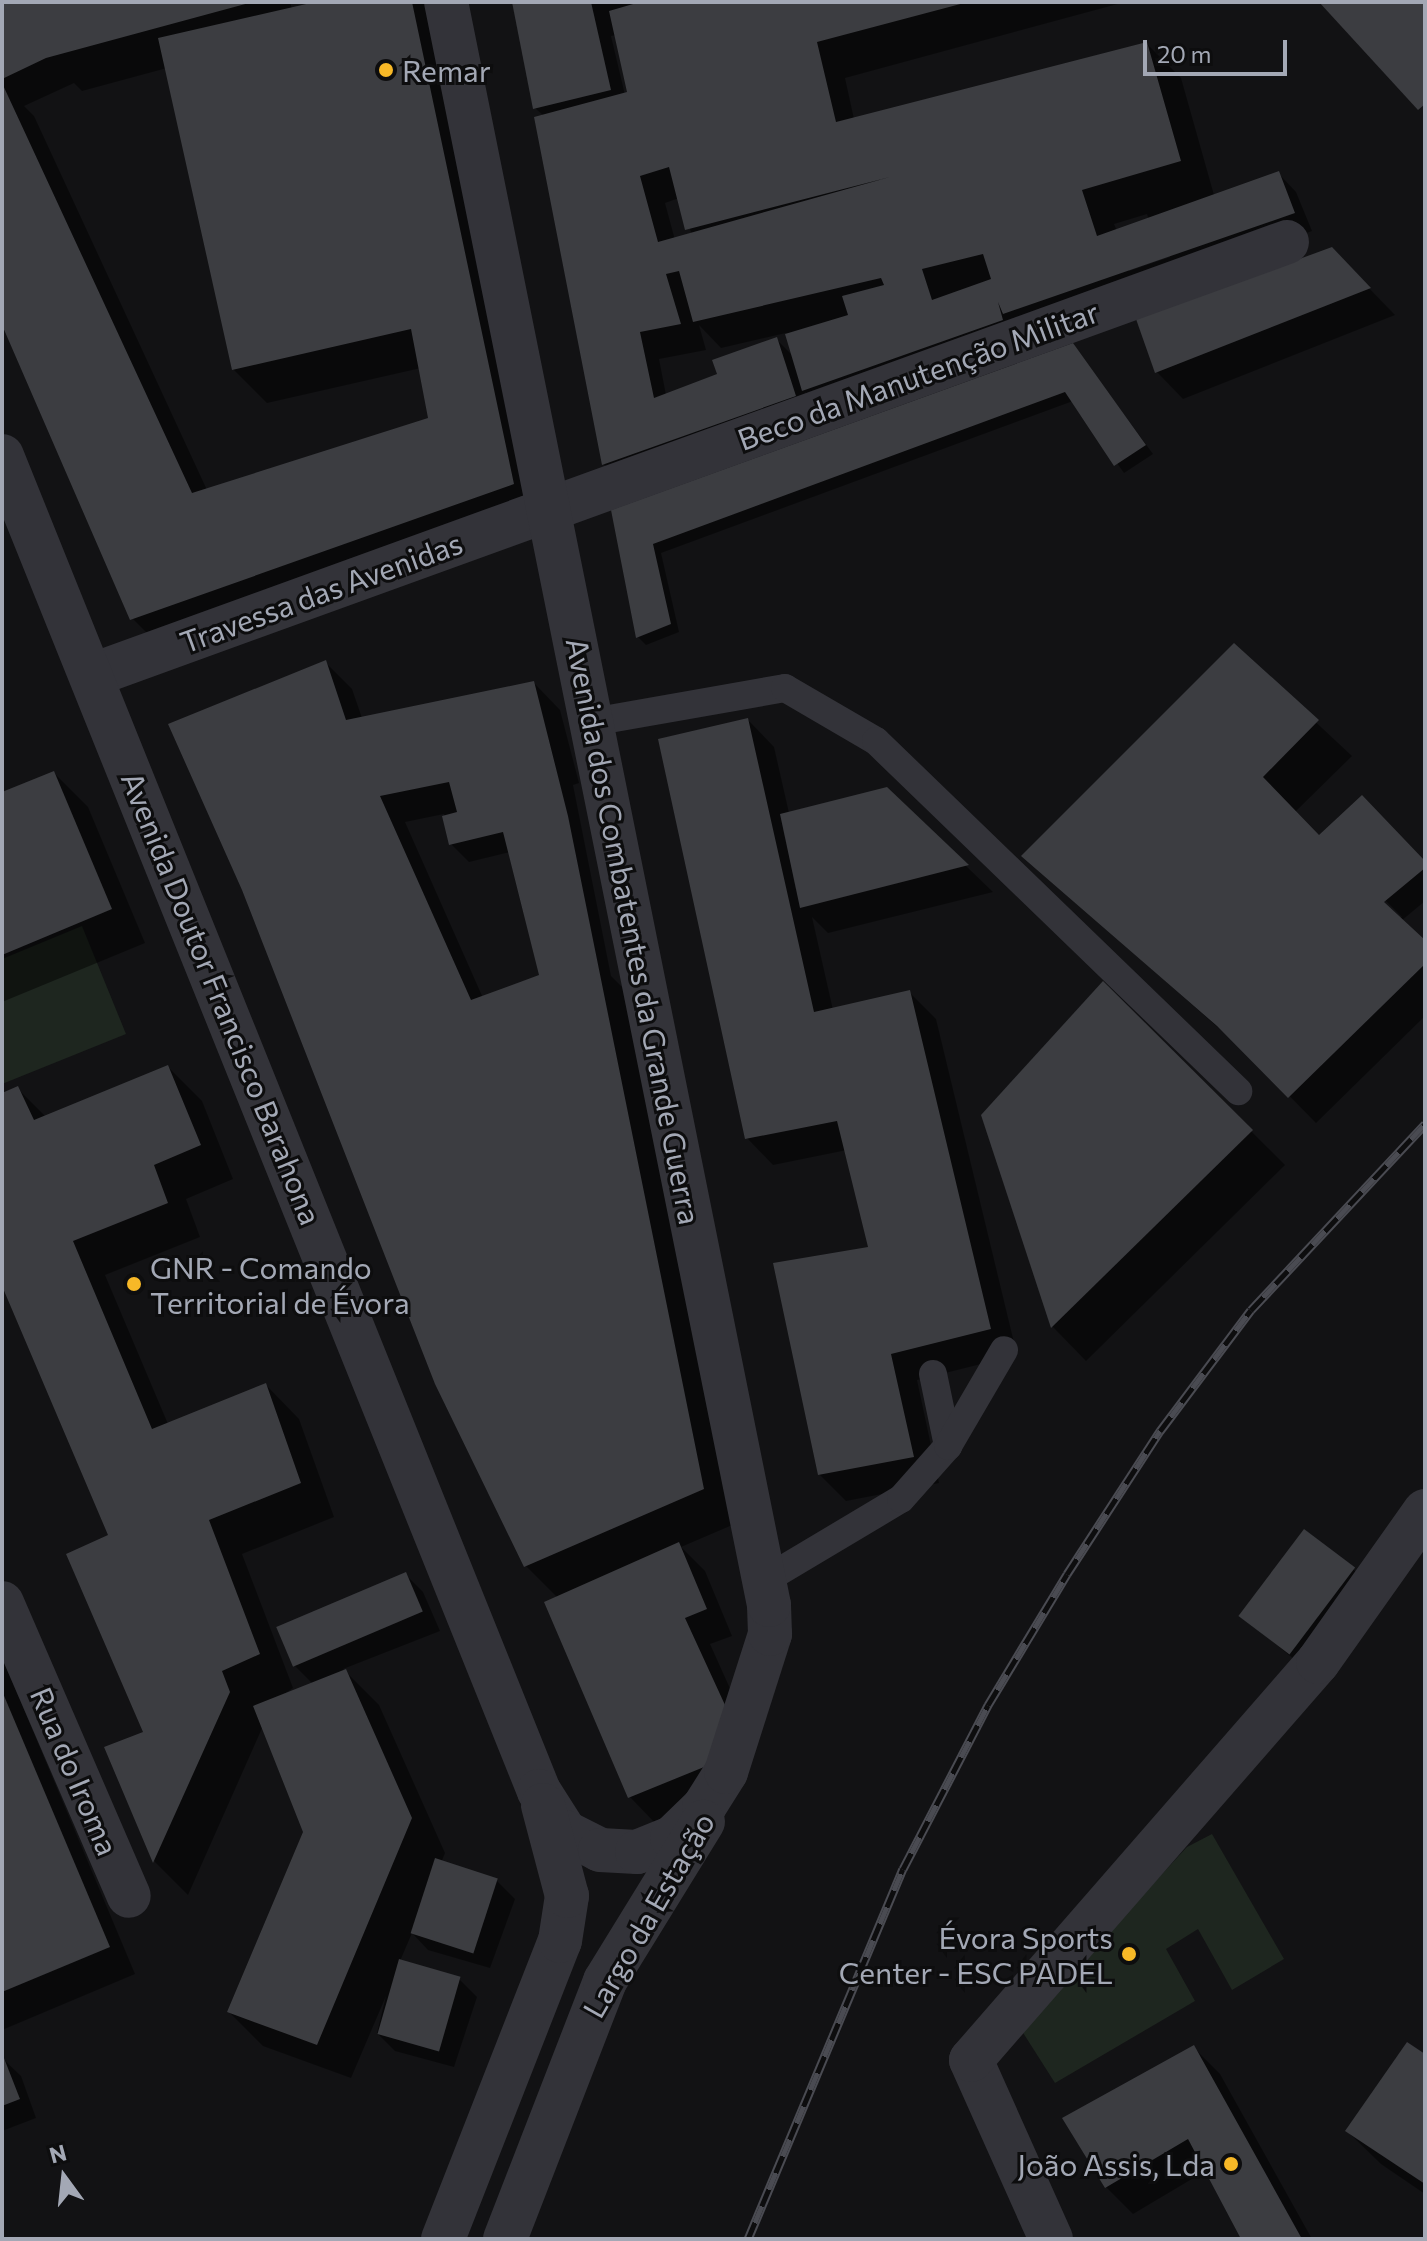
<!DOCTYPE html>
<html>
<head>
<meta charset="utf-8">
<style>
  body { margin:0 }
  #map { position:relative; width:1427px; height:2241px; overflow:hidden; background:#121214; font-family:Commissioner,sans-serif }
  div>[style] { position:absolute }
  .green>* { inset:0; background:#1e261f }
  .shadow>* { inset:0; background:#0007 }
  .building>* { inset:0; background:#3c3d41; transform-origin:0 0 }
  .service>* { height:28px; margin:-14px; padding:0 14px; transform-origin:14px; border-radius:14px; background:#333339 }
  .minor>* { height:44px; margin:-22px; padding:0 22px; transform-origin:22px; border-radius:22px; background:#333339 }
  .tertiary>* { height:44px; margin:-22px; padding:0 22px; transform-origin:22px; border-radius:22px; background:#333339 }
  .rail>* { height:9px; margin-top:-4.5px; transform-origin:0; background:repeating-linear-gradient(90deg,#0d0d0e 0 18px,#4a4b52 0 36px); box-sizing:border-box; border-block:2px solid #4a4b52 }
  .dots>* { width:22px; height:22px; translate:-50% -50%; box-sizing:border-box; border:4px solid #0d0d0e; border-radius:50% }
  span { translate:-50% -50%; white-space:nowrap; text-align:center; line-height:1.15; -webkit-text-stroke:6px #0d0d0e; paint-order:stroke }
  .poi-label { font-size:30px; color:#a3a8b5 }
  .left { translate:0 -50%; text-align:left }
  .right { translate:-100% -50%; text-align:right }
  .street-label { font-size:30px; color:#a3a8b5 }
  .frame { position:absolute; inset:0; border:4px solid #a3a8b5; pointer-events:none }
  .north { position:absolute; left:24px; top:2137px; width:80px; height:80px; -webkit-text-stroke:6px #0d0d0e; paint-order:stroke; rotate:345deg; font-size:22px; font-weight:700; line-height:32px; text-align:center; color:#a3a8b5 }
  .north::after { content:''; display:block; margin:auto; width:28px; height:36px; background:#a3a8b5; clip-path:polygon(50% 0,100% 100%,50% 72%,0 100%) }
  .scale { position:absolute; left:1143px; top:40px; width:144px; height:36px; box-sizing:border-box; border:4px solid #a3a8b5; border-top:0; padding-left:10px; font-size:24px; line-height:28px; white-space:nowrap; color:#a3a8b5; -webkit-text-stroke:6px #0d0d0e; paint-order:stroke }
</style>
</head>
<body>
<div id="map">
  <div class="green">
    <i style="clip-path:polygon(82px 926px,126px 1034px,2px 1084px,2px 959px)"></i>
    <i style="clip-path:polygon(1212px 1834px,1284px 1959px,1232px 1990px,1198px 1929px,1166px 1949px,1195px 2001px,1055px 2083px,1020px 2028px,1187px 1847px)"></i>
  </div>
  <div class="shadow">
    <i style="clip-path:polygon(evenodd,2px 2px,290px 2px,292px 9px,318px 2px,426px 2px,547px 517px,166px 652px,132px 618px,2px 320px,2px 2px,167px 68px,233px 369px,267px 403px,421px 368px,431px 419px,207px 490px,34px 116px,24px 106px,74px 83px,82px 91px,167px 68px)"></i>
    <i style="clip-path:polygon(evenodd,514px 2px,1125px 2px,845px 78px,854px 119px,1147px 44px,1181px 78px,1214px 195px,1278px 173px,1296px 192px,1312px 231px,822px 408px,805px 392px,813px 414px,622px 482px,604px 464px,544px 116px,535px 108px,514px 2px,616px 35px,629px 91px,625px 95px,611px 36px,616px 35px,514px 2px,679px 198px,692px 235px,675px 240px,665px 203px,679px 198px,514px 2px,1147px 214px,1151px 227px,1117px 231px,1114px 224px,1147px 214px,514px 2px,1169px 253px,1170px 257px,1129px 271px,1129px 267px,1169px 253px,514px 2px,699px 325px,721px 348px,786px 333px,794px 357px,776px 339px,719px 375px,666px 395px,659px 359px,706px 350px,699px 325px)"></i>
    <i style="clip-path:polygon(1331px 249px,1395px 315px,1183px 399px,1157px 372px)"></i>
    <i style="clip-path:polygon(1073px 345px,1153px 454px,1124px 473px,1073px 401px,661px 553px,679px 632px,646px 645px,638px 637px,613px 511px)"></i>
    <i style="clip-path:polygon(evenodd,1234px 646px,1352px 756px,1295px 812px,1320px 837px,1425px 863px,1425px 901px,1401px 921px,1425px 943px,1425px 1016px,1316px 1123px,1249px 1055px,1024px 856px,1234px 646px,1371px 886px,1402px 917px,1399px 919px,1369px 889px,1371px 886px)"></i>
    <i style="clip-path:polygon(evenodd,326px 663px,352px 689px,362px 718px,534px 683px,560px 710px,579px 783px,573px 785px,611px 976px,627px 992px,737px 1523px,681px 1547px,705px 1571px,732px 1636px,710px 1644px,750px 1733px,656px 1824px,630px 1797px,558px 1598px,526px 1566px,314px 1071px,245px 892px,326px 663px,444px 814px,451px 844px,469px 862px,510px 852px,543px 976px,483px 998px,405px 822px,444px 814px)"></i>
    <i style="clip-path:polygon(748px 720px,774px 747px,789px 813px,886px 789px,993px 892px,828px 933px,812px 917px,833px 1010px,909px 992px,936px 1019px,1017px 1355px,917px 1380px,939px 1483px,846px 1501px,819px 1474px,870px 1248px,847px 1150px,773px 1165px,747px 1138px)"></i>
    <i style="clip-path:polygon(54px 773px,88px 807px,145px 943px,2px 1002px,2px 795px)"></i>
    <i style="clip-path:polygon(1103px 984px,1285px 1165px,1086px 1361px,1053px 1327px,984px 1115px)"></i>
    <i style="clip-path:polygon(168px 1067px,202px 1101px,233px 1179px,186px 1199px,200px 1237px,105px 1275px,168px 1424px,266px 1385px,299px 1419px,334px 1517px,242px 1554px,293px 1688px,280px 1697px,313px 1684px,293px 1664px,405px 1574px,423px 1592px,440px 1631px,343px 1669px,379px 1705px,445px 1853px,441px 1863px,497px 1881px,515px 1899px,490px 1968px,428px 1950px,412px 1933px,400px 1961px,459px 1979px,477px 1997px,454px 2067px,395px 2051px,377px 2033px,386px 1996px,351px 2078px,263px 2046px,229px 2012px,305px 1832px,263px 1726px,188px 1895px,155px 1862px,106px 1748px,146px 1733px,111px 1537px,2px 1281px,2px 1095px,18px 1089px,46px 1117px)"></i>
    <i style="clip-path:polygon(1353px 1569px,1371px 1587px,1307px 1670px,1241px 1615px)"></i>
    <i style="clip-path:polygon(2px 1657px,135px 1974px,2px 2030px)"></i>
    <i style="clip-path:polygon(1194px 2048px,1220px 2074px,1312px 2239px,1244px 2239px,1207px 2170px,1133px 2214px,1106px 2187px)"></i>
    <i style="clip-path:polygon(1425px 2057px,1425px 2194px,1381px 2164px,1347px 2131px)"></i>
    <i style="clip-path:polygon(2px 2058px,21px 2076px,36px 2118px,2px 2131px)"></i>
  </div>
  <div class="building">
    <i style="clip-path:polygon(2px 2px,249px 2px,249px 3px,46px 58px,2px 79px)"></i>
    <i style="clip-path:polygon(315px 2px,412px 2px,514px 484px,130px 620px,2px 325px,2px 83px,192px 493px,428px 418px,411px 329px,232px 370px,158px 38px)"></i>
    <i style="clip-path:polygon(512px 2px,591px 2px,611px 90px,533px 109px)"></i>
    <i style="clip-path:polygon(evenodd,640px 2px,968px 2px,817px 42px,836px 122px,1147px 42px,1181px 161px,1082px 190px,1097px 236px,1279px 171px,1295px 213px,1003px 314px,998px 302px,1003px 320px,802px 391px,785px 334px,848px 315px,842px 296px,884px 285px,881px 278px,693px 322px,679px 271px,666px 274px,681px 324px,640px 332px,654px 398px,717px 374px,712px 360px,777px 337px,796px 396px,602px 465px,534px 117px,627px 92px,609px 11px,640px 2px,669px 167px,685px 230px,890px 177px,658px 242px,640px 176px,669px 167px,640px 2px,983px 254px,991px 279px,932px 300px,922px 269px,983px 254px)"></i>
    <i style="clip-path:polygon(1319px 2px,1425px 2px,1425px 104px,1418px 110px)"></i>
    <i style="clip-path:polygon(1332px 247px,1371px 288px,1155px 373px,1136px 319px)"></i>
    <i style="clip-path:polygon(1073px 343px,1146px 445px,1114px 466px,1065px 392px,653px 544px,671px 624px,636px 638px,611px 510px)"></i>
    <i style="clip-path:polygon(1234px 643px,1319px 720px,1263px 777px,1319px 835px,1362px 795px,1425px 861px,1425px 868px,1384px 902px,1425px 940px,1425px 964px,1288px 1098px,1217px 1026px,1021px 856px)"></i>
    <i style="clip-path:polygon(evenodd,326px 660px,346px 720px,534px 681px,568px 816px,704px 1489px,524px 1567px,435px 1384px,242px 890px,168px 724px,326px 660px,449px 782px,457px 812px,442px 816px,449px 845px,503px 832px,539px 975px,471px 1000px,380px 796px,449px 782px)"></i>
    <i style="clip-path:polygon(748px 718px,814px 1012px,910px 990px,991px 1329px,891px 1354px,914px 1457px,818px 1475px,773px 1263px,868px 1247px,837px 1121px,745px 1139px,658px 739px)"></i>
    <i style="clip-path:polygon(54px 771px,112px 909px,2px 955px,2px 792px)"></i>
    <i style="clip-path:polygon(887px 787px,969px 865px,800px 908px,780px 814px)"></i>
    <i style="clip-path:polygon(1103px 981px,1253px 1130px,1051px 1328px,981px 1115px)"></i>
    <i style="clip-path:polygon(168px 1065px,201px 1145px,154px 1165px,168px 1203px,73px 1241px,152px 1429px,266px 1383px,301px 1483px,209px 1520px,260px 1654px,222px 1671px,230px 1692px,153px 1863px,104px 1747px,143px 1732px,66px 1554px,108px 1535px,2px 1286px,2px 1093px,18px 1086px,34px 1120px)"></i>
    <i style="left:1304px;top:1529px;width:64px;height:109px;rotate:37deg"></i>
    <i style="clip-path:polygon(679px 1542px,707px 1609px,685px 1618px,725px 1705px,709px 1765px,628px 1798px,544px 1602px)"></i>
    <i style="left:406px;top:1572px;width:43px;height:141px;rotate:67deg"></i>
    <i style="clip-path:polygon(346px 1669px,412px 1818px,317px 2045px,227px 2012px,303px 1832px,253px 1706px)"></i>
    <i style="clip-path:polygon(2px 1691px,110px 1947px,2px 1992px)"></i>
    <i style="left:435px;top:1858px;width:66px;height:79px;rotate:18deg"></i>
    <i style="left:399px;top:1959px;width:64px;height:78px;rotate:16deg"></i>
    <i style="clip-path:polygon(1407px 2042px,1425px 2054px,1425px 2184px,1345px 2131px)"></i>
    <i style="clip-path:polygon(1194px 2045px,1302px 2239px,1241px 2239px,1188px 2139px,1105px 2188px,1062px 2118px)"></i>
    <i style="clip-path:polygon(2px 2053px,20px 2099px,2px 2106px)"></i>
  </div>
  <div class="service">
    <i style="left:592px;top:722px;width:196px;rotate:-10deg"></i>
    <i style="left:785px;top:688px;width:105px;rotate:30.2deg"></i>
    <i style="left:876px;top:741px;width:504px;rotate:44.03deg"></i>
    <i style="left:933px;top:1374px;width:74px;rotate:78.2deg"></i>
    <i style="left:765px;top:1580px;width:158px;rotate:-30.8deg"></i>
    <i style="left:901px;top:1499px;width:71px;rotate:-48.4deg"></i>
    <i style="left:948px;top:1446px;width:111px;rotate:-59.7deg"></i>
  </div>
  <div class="minor">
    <i style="left:93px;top:675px;width:1270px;rotate:-19.93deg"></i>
    <i style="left:2px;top:1603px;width:319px;rotate:66.6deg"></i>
    <i style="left:1051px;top:2239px;width:196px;rotate:-114.1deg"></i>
    <i style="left:971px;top:2060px;width:528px;rotate:-48.92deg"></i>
    <i style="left:1318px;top:1662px;width:185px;rotate:-54.7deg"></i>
  </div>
  <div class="tertiary">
    <i style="left:2px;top:456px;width:1439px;rotate:68.09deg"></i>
    <i style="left:539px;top:1791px;width:49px;rotate:57.6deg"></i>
    <i style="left:565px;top:1832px;width:39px;rotate:27deg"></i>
    <i style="left:600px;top:1850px;width:37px;rotate:3deg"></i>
    <i style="left:637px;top:1852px;width:38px;rotate:-22deg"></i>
    <i style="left:672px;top:1838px;width:45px;rotate:-44.1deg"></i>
    <i style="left:704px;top:1807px;width:41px;rotate:-57.8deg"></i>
    <i style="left:726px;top:1772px;width:145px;rotate:-72.3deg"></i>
    <i style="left:770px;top:1634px;width:29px;rotate:-92deg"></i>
    <i style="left:769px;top:1605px;width:1635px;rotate:-101.39deg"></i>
    <i style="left:443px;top:2239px;width:320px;rotate:-68.6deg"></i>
    <i style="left:560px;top:1941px;width:46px;rotate:-81.2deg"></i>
    <i style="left:567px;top:1896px;width:94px;rotate:-104.8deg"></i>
    <i style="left:505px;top:2239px;width:277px;rotate:-68.8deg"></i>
    <i style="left:605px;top:1981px;width:187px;rotate:-58.4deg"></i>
  </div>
  <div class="rail">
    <i style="left:748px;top:2239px;width:401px;rotate:-67.3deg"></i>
    <i style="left:903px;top:1869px;width:185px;rotate:-62.6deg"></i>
    <i style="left:988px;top:1705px;width:153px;rotate:-58.9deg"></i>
    <i style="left:1067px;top:1574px;width:171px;rotate:-57deg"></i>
    <i style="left:1160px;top:1431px;width:151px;rotate:-53.1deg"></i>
    <i style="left:1251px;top:1310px;width:255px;rotate:-46.9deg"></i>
  </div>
  <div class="dots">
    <i style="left:386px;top:70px;background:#f7b827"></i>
    <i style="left:134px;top:1284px;background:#f7b827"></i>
    <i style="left:1129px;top:1954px;background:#f7b827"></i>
    <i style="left:1231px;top:2164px;background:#f7b827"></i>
  </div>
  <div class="poi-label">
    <span class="left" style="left:402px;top:70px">Remar</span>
    <span class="left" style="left:150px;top:1284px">GNR - Comando<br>Territorial de Évora</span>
    <span class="right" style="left:1113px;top:1954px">Évora Sports<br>Center - ESC PADEL</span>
    <span class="right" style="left:1215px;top:2164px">João Assis, Lda</span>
  </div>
  <div class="street-label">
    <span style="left:918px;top:375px;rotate:-20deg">Beco da Manutenção Militar</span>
    <span style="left:321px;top:592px;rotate:-20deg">Travessa das Avenidas</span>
    <span style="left:634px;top:931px;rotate:79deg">Avenida dos Combatentes da Grande Guerra</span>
    <span style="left:222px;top:998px;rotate:68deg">Avenida Doutor Francisco Barahona</span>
    <span style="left:75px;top:1771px;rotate:67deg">Rua do Iroma</span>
    <span style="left:648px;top:1915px;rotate:-60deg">Largo da Estação</span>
  </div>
  <div class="frame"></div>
  <div class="north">N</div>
  <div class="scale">20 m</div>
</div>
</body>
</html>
